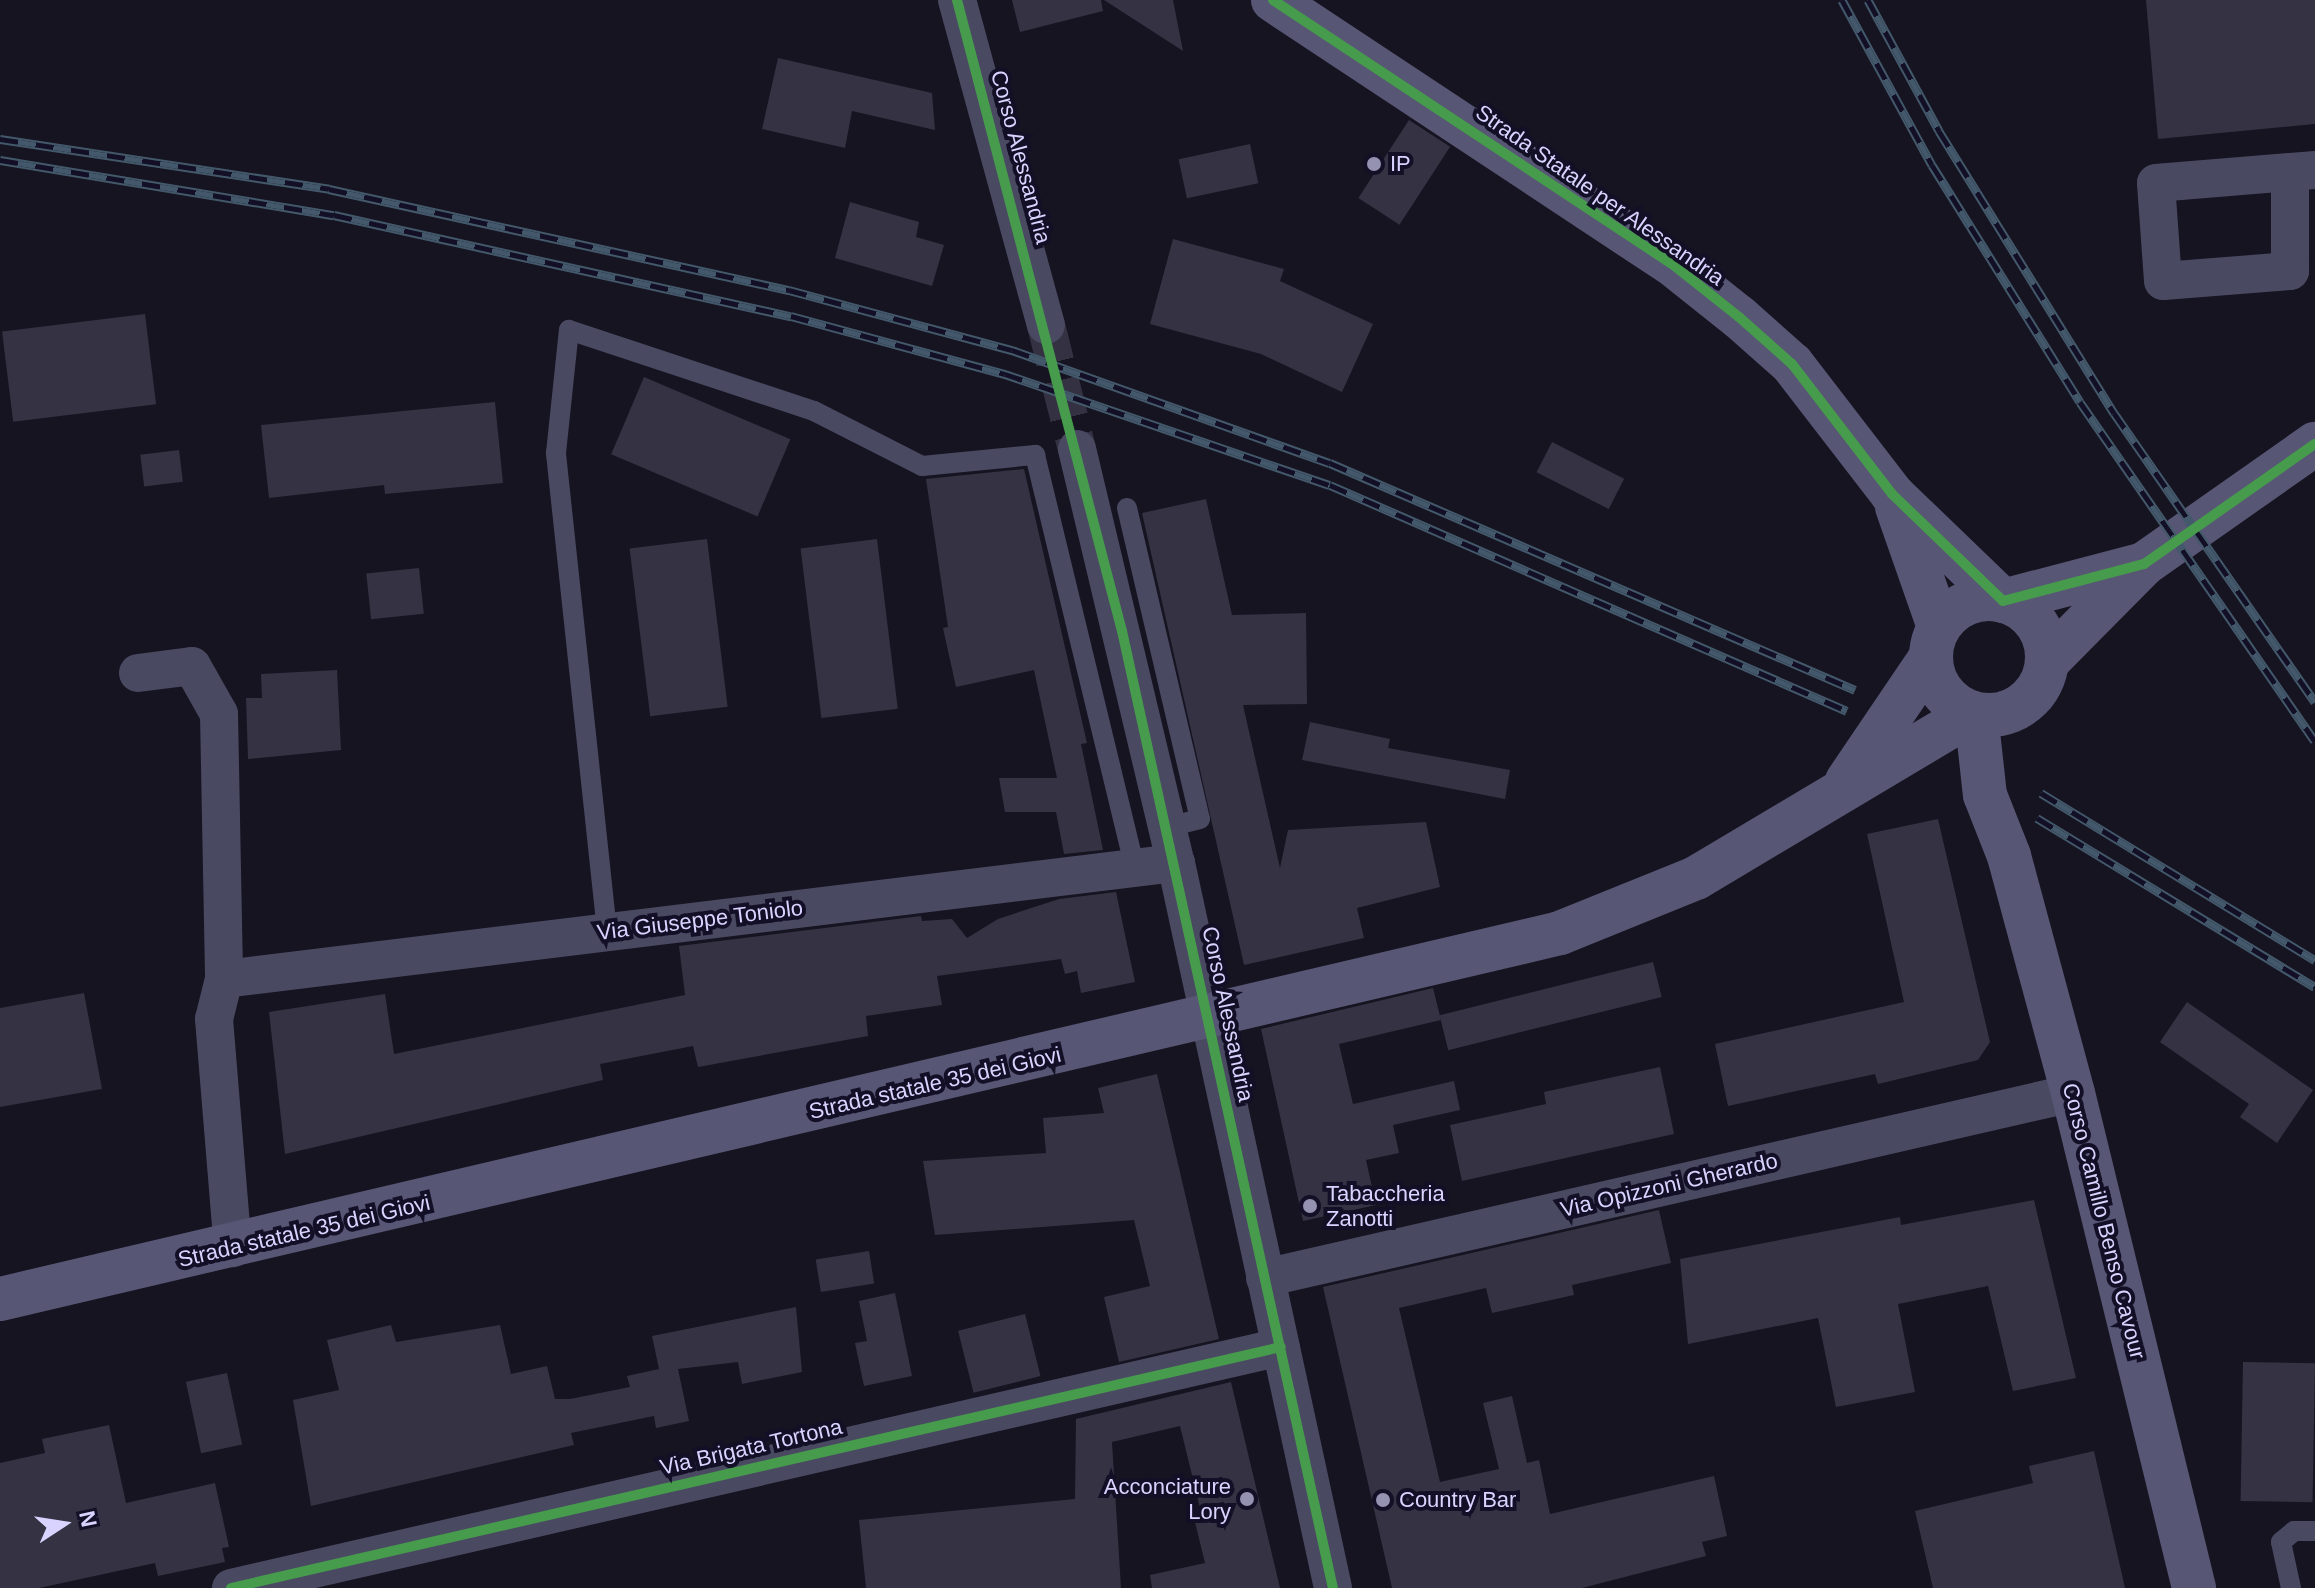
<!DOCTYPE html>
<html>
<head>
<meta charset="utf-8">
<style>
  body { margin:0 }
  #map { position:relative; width:2315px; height:1588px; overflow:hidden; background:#161421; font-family:Helvetica,sans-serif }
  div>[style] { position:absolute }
  .building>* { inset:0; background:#343243; transform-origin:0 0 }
  .street-tunnel>* { height:38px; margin-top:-19px; transform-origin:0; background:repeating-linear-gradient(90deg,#333142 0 38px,transparent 0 57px) }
  .lane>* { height:20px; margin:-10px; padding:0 10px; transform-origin:10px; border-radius:10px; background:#4a4962 }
  .street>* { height:38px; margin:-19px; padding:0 19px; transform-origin:19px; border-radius:19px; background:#4a4962 }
  .secondary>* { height:44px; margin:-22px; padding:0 22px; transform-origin:22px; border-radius:22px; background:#575674 }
  .secondary>.ring { margin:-22px; padding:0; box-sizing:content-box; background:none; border:44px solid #575674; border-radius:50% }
  .rail>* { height:9px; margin-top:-4.5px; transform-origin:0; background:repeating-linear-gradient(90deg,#130f26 0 18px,#43596b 0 36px); box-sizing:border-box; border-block:2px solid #43596b }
  .cycleway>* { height:10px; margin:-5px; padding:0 5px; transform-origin:5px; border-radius:5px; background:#469c4c }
  .dots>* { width:22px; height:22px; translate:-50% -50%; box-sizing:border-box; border:4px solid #130f26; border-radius:50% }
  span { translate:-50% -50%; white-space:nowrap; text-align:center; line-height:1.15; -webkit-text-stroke:8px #130f26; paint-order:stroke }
  .street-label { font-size:22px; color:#d9d4ff }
  .poi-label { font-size:22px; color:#d9d4ff }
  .left { translate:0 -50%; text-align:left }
  .right { translate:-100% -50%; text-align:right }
  .north { position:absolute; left:24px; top:1484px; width:80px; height:80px; -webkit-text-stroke:6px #130f26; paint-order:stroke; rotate:78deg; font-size:22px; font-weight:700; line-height:32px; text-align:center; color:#d9d4ff }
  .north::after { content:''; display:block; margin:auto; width:28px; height:36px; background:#d9d4ff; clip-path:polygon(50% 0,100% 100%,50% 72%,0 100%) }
</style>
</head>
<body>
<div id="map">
  <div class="building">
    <i style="clip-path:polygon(1012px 0,1101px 0,1103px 11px,1020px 32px)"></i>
    <i style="clip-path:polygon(1104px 0,1173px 0,1183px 51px)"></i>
    <i style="clip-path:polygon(2146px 0,2315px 0,2315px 124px,2158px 139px)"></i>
    <i style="clip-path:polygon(778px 58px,932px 93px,935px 130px,852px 111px,845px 148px,762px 129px)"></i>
    <i style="left:1409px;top:120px;width:49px;height:93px;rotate:33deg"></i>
    <i style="left:1250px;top:144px;width:40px;height:73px;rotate:78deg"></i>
    <i style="clip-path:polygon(850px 202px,919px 222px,916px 237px,944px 245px,932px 286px,835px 258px)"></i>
    <i style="clip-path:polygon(1173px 239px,1284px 269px,1280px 281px,1373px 324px,1342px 392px,1261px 354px,1150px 324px)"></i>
    <i style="left:145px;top:314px;width:91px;height:144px;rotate:83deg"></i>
    <i style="left:644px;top:377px;width:159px;height:84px;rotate:23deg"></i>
    <i style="clip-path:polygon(495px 402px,503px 483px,385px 494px,384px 485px,269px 498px,261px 425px)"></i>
    <i style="left:1552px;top:442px;width:81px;height:34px;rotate:27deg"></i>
    <i style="left:179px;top:450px;width:32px;height:39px;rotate:83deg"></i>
    <i style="clip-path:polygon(1024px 469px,1087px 743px,1081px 744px,1103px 850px,1064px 854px,1056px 812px,1005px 812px,999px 778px,1057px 778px,1034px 670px,956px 687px,943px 628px,948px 627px,926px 479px)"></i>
    <i style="clip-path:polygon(1206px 499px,1232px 615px,1306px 613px,1307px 704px,1243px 705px,1280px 868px,1288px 830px,1426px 822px,1440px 887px,1357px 908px,1364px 938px,1244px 965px,1142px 513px)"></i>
    <i style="left:707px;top:539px;width:169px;height:78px;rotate:83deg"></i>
    <i style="left:877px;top:539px;width:171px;height:77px;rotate:83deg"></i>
    <i style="left:419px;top:568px;width:46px;height:53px;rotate:84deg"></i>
    <i style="clip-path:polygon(337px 670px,341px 750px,248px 759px,246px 698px,262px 698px,261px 674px)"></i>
    <i style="clip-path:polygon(1310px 722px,1390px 739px,1388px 748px,1510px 770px,1505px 799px,1302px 760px)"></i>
    <i style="clip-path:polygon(1938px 819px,1990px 1042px,1978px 1060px,1878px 1084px,1875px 1074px,1728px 1106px,1715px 1044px,1904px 1002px,1867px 834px)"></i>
    <i style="clip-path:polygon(1116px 892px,1135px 982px,1081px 993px,1077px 971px,1065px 974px,1061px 959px,937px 976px,942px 1005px,866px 1016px,868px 1036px,698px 1067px,693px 1046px,600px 1064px,603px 1080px,285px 1154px,269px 1012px,385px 994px,394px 1054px,685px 995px,679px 946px,921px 916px,922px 921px,952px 919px,967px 938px,998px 919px,1059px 899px)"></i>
    <i style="left:1653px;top:962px;width:36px;height:220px;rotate:76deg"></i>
    <i style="clip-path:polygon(1433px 988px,1441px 1020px,1339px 1044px,1353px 1104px,1454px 1081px,1460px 1110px,1393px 1125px,1399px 1153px,1366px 1160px,1376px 1205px,1303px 1221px,1261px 1029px)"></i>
    <i style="clip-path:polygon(84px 993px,102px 1089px,0 1107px,0 1008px)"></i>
    <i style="clip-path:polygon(2187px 1002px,2313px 1090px,2277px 1143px,2240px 1117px,2249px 1104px,2160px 1042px)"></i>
    <i style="clip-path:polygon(1660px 1067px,1674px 1134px,1462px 1181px,1450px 1125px,1546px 1104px,1544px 1092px)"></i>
    <i style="clip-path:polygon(1157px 1074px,1219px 1339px,1119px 1362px,1104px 1297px,1150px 1286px,1134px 1220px,935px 1235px,923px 1161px,1046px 1153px,1043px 1118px,1104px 1113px,1098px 1088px)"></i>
    <i style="clip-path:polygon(2034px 1200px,2076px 1378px,2013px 1391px,1988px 1286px,1898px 1304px,1915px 1392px,1836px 1407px,1818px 1318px,1688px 1344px,1680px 1259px,1900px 1217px,1901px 1225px)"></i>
    <i style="clip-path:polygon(1659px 1210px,1671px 1263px,1572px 1285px,1574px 1295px,1492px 1313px,1486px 1288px,1399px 1308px,1440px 1482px,1499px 1469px,1483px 1403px,1512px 1396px,1527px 1463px,1539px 1460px,1550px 1514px,1714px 1476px,1727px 1536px,1702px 1542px,1706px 1556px,1582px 1588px,1392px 1588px,1323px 1287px)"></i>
    <i style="left:869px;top:1251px;width:33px;height:54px;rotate:81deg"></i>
    <i style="clip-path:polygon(895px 1293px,912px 1376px,864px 1386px,855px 1343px,867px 1341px,859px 1301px)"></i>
    <i style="clip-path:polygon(796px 1307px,802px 1372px,742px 1384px,738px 1362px,678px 1369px,689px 1421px,656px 1428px,654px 1416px,571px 1433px,574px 1445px,311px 1506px,293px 1400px,339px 1390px,327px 1340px,391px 1325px,396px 1342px,500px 1325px,511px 1374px,547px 1366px,555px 1399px,570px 1399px,630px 1387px,627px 1376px,659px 1369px,652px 1336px)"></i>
    <i style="left:1025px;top:1314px;width:64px;height:69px;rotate:76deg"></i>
    <i style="left:2243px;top:1362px;width:72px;height:139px;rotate:1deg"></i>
    <i style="left:227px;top:1373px;width:73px;height:42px;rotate:78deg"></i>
    <i style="clip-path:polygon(1231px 1382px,1280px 1588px,1152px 1588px,1150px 1575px,1205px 1563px,1194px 1518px,1202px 1516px,1180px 1426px,1112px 1442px,1121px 1588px,866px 1588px,859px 1520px,1075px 1499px,1076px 1419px)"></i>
    <i style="clip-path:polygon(109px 1425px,126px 1503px,215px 1483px,229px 1547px,222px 1548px,225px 1562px,158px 1576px,155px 1563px,39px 1588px,0 1588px,0 1463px,45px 1453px,42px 1439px)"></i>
    <i style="clip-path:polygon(2094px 1451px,2125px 1588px,1933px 1588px,1915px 1511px,2033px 1483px,2029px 1466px)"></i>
  </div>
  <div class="street-tunnel">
    <i style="left:1046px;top:325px;width:128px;rotate:76deg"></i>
  </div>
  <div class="lane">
    <i style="left:1127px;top:508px;width:319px;rotate:76.8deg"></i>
    <i style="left:1200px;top:819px;width:34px;rotate:166deg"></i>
    <i style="left:607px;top:931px;width:481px;rotate:-96.1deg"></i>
    <i style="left:556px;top:453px;width:124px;rotate:-84deg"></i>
    <i style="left:569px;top:330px;width:258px;rotate:18.3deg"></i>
    <i style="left:814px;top:411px;width:121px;rotate:27deg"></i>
    <i style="left:922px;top:466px;width:114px;rotate:-5.6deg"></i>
    <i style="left:1035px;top:455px;width:426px;rotate:76.4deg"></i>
    <i style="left:2291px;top:1588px;width:47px;rotate:-102.3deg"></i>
    <i style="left:2281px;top:1542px;width:17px;rotate:-40deg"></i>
    <i style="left:2294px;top:1531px;width:21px"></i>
  </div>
  <div class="street">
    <i style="left:957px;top:0;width:337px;rotate:74.7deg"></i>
    <i style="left:2290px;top:172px;width:99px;rotate:90deg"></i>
    <i style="left:2290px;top:271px;width:127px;rotate:175.5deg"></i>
    <i style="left:2163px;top:281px;width:98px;rotate:-94.1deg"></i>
    <i style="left:2156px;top:183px;width:160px;rotate:-4.7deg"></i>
    <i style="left:1077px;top:449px;width:426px;rotate:76.6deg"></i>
    <i style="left:1176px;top:863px;width:742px;rotate:77.78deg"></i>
    <i style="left:138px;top:673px;width:54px;rotate:-7.4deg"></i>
    <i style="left:192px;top:666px;width:55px;rotate:60.6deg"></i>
    <i style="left:219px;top:714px;width:265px;rotate:88.9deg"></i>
    <i style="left:224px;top:979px;width:41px;rotate:104deg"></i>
    <i style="left:214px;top:1019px;width:230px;rotate:85.3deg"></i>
    <i style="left:224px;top:979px;width:959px;rotate:-6.95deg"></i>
    <i style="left:1265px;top:1278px;width:829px;rotate:-12.9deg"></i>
    <i style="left:231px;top:1588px;width:1077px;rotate:-12.93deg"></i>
  </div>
  <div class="secondary">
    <i style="left:1273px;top:0;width:477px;rotate:33.5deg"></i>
    <i style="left:1671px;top:263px;width:87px;rotate:38.5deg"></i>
    <i style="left:1739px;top:317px;width:71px;rotate:41.6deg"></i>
    <i style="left:1792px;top:364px;width:164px;rotate:52.4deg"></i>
    <i style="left:1892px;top:494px;width:154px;rotate:43.9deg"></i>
    <i style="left:1897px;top:507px;width:127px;rotate:70.7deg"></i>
    <i class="ring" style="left:1931px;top:599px;width:72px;height:72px"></i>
    <i style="left:2003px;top:601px;width:146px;rotate:-14.7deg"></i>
    <i style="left:2047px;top:662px;width:138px;rotate:-45.3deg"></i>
    <i style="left:2144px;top:564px;width:209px;rotate:-35.1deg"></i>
    <i style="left:1976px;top:714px;width:81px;rotate:83.7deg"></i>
    <i style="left:1985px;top:795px;width:66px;rotate:68.5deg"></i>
    <i style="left:2009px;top:856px;width:245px;rotate:74.9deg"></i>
    <i style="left:2073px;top:1093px;width:510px;rotate:76.26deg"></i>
    <i style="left:1847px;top:781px;width:150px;rotate:-55.9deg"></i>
    <i style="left:0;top:1299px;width:1602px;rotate:-13.2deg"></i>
    <i style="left:1560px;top:933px;width:147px;rotate:-22deg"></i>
    <i style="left:1696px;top:878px;width:322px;rotate:-30.8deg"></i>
  </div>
  <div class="rail">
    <i style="left:1842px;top:0;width:188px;rotate:61.4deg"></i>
    <i style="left:1932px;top:165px;width:279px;rotate:58deg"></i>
    <i style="left:2080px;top:402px;width:412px;rotate:55.3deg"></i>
    <i style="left:1868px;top:0;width:149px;rotate:61.5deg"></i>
    <i style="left:1939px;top:131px;width:332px;rotate:58.2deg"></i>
    <i style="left:2114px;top:413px;width:352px;rotate:55.2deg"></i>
    <i style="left:0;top:139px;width:333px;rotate:8.6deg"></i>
    <i style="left:329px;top:189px;width:471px;rotate:12.4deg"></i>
    <i style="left:789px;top:290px;width:231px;rotate:15.1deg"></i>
    <i style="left:1012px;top:350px;width:337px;rotate:19.6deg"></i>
    <i style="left:1330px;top:463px;width:572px;rotate:23.38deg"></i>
    <i style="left:0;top:160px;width:338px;rotate:9.4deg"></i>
    <i style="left:334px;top:215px;width:468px;rotate:12.5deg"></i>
    <i style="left:791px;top:316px;width:222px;rotate:15.2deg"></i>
    <i style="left:1005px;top:374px;width:343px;rotate:18.9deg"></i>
    <i style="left:1330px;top:485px;width:564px;rotate:23.61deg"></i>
    <i style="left:2041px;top:793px;width:321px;rotate:31.4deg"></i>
    <i style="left:2037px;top:818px;width:325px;rotate:31.3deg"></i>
  </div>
  <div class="cycleway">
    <i style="left:957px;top:0;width:652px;rotate:75.35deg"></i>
    <i style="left:1122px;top:631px;width:980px;rotate:77.57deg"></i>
    <i style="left:1273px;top:0;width:477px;rotate:33.5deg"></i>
    <i style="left:1671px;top:263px;width:87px;rotate:38.5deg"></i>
    <i style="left:1739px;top:317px;width:71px;rotate:41.6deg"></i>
    <i style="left:1792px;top:364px;width:164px;rotate:52.4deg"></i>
    <i style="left:1892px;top:494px;width:154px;rotate:43.9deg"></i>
    <i style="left:2003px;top:601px;width:146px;rotate:-14.7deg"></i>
    <i style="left:2144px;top:564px;width:209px;rotate:-35.1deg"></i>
    <i style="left:231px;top:1588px;width:1077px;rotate:-12.93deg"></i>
  </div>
  <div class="dots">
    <i style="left:1374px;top:164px;background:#9591b1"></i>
    <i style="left:1310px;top:1206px;background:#9591b1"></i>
    <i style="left:1247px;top:1499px;background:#9591b1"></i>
    <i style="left:1383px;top:1500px;background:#9591b1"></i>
  </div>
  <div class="street-label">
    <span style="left:1021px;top:157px;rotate:75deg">Corso Alessandria</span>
    <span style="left:1600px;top:195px;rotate:35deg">Strada Statale per Alessandria</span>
    <span style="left:700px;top:920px;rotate:-7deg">Via Giuseppe Toniolo</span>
    <span style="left:1228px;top:1014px;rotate:78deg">Corso Alessandria</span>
    <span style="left:935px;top:1083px;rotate:-13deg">Strada statale 35 dei Giovi</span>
    <span style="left:1669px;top:1185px;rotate:-13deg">Via Opizzoni Gherardo</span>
    <span style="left:2104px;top:1221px;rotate:76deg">Corso Camillo Benso Cavour</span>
    <span style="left:304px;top:1231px;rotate:-13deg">Strada statale 35 dei Giovi</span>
    <span style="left:751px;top:1447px;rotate:-13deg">Via Brigata Tortona</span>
  </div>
  <div class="poi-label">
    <span class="left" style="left:1390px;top:164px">IP</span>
    <span class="left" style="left:1326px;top:1206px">Tabaccheria<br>Zanotti</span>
    <span class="right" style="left:1231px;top:1499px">Acconciature<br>Lory</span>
    <span class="left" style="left:1399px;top:1500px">Country Bar</span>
  </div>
  <div class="north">N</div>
</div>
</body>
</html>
